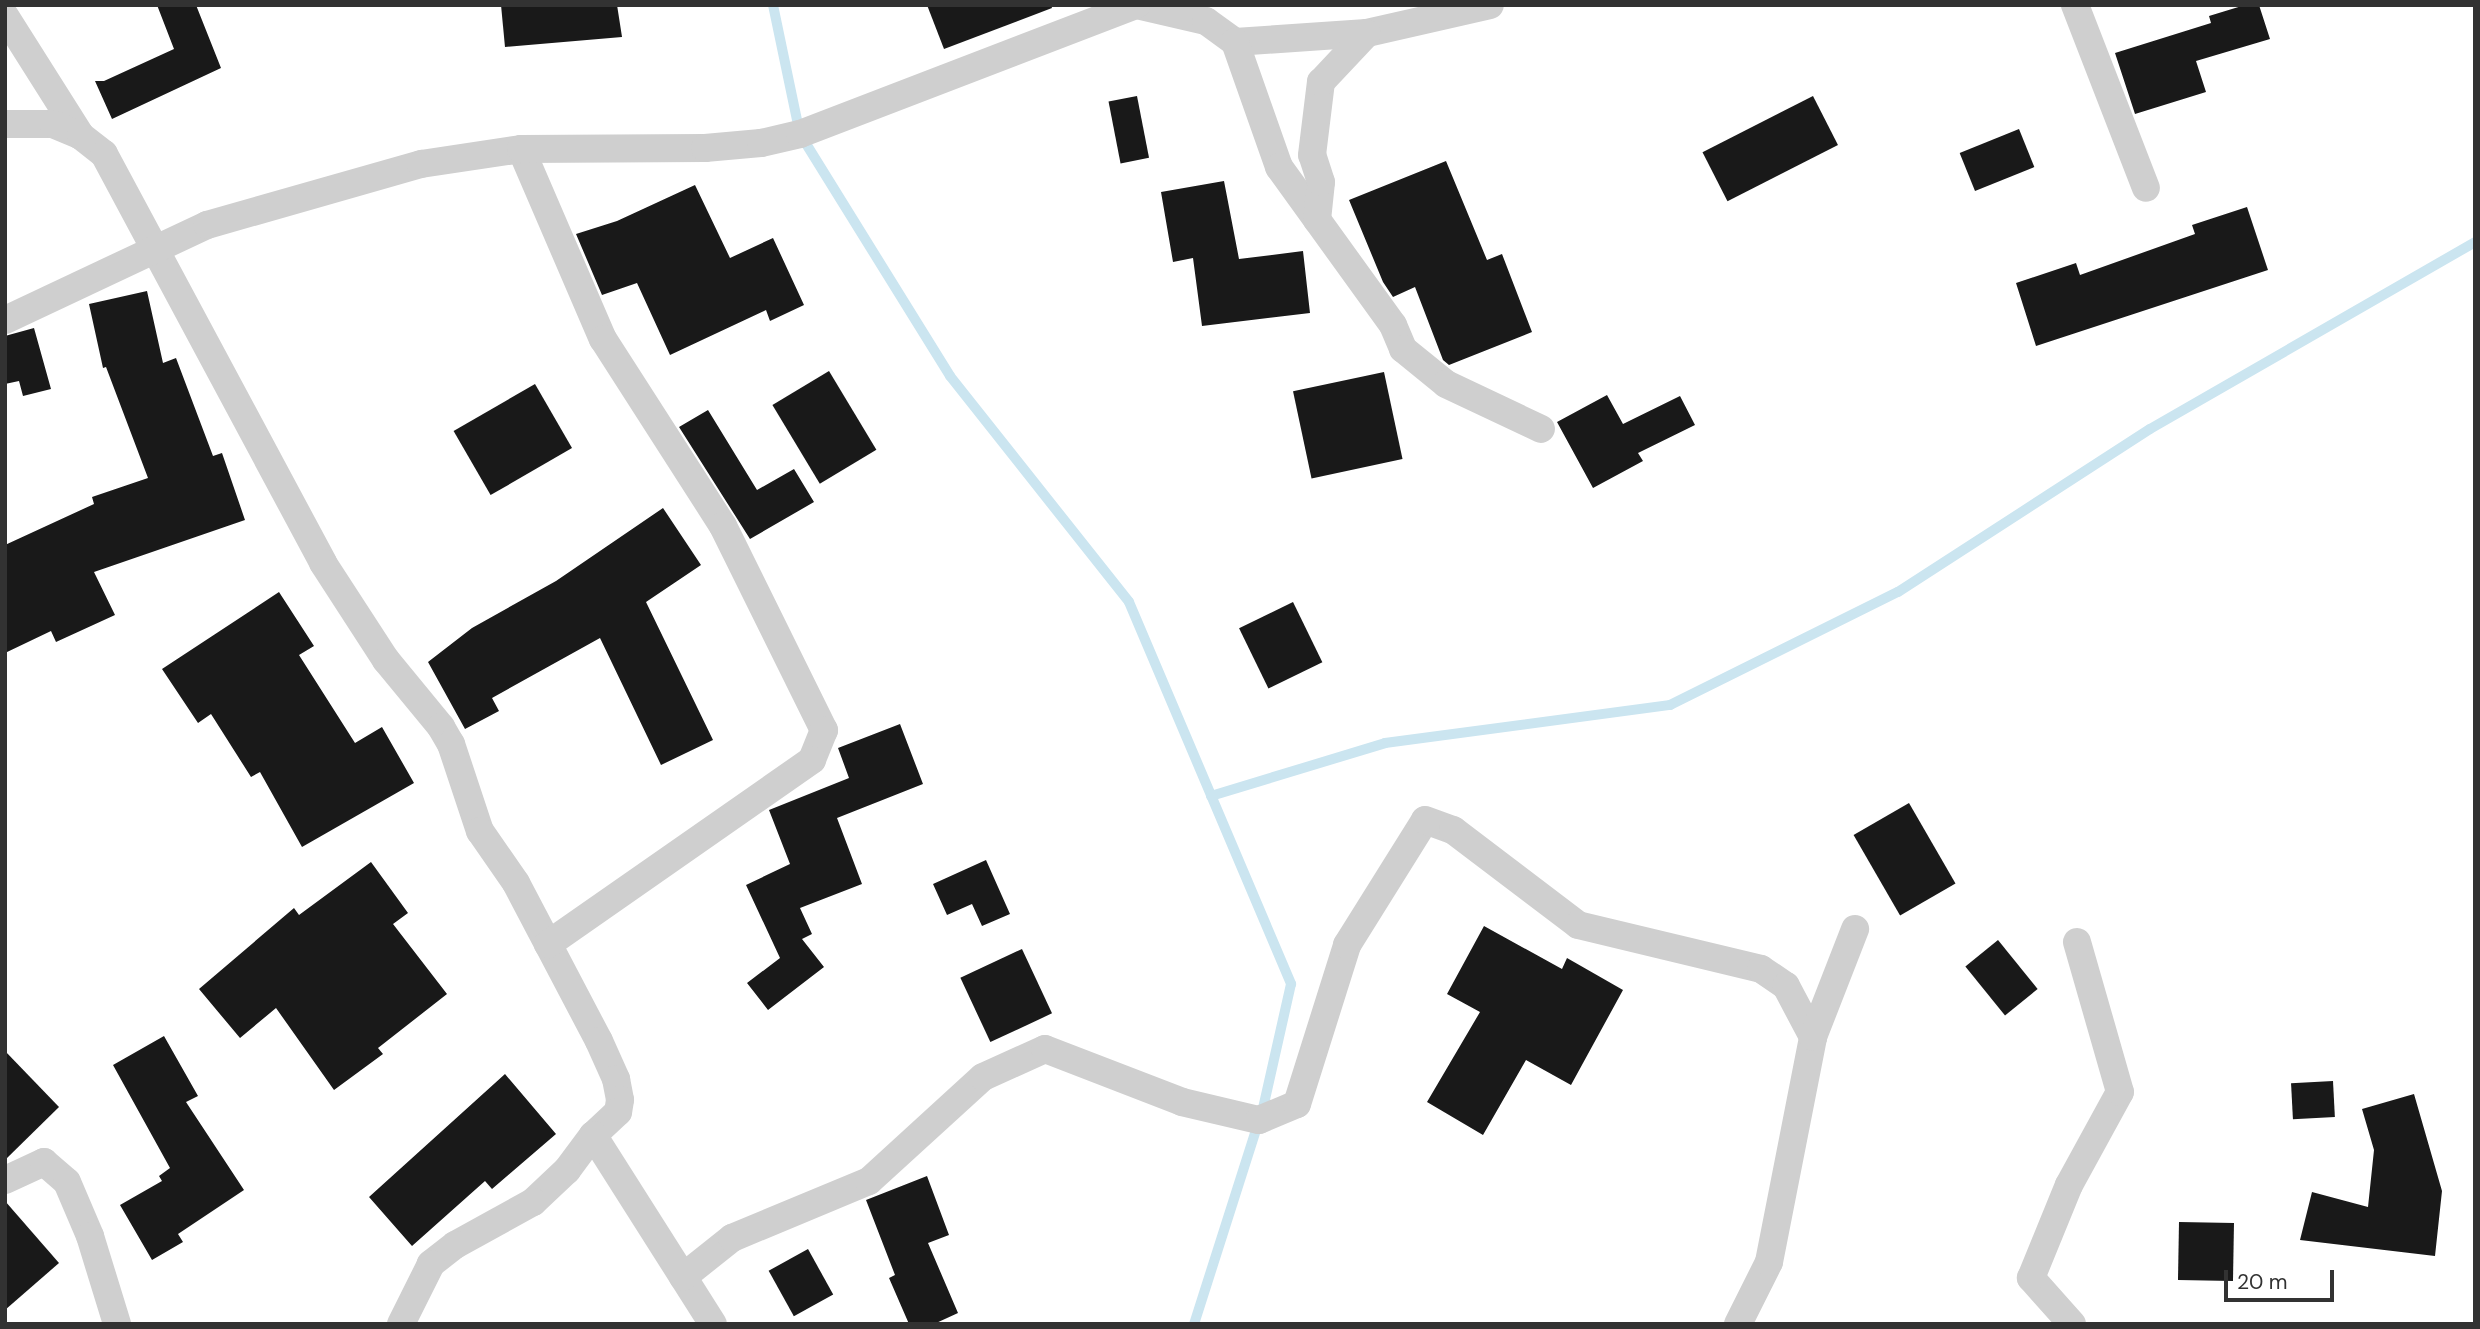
<!DOCTYPE html>
<html>
<head>
<meta charset="utf-8">
<style>
  body { margin:0 }
  #map { position:relative; width:2480px; height:1329px; overflow:hidden; background:#fff; font-family:"DM Sans",sans-serif }
  div>[style] { position:absolute }
  .stream>* { height:10px; margin:-5px; padding:0 5px; transform-origin:5px; border-radius:5px; background:#cbe5f0 }
  .building>* { inset:0; background:#191919; transform-origin:0 0 }
  .minor>* { height:28px; margin:-14px; padding:0 14px; transform-origin:14px; border-radius:14px; background:#cfcfcf }
  span { translate:-50% -50%; white-space:nowrap; text-align:center; line-height:1.15; -webkit-text-stroke:7px #fff; paint-order:stroke }
  .frame { position:absolute; inset:0; border:7px solid #323232; pointer-events:none }
  .scale { position:absolute; left:2224px; top:1270px; width:110px; height:32px; box-sizing:border-box; border:4px solid #323232; border-top:0; padding-left:9px; font-size:21px; line-height:24px; white-space:nowrap; color:#323232; -webkit-text-stroke:5px #fff; paint-order:stroke }
</style>
</head>
<body>
<div id="map">
  <div class="stream">
    <i style="left:773px;top:5px;width:132px;rotate:78.2deg"></i>
    <i style="left:800px;top:134px;width:285px;rotate:58.2deg"></i>
    <i style="left:950px;top:376px;width:288px;rotate:51.6deg"></i>
    <i style="left:1129px;top:602px;width:415px;rotate:67deg"></i>
    <i style="left:1291px;top:984px;width:127px;rotate:102.7deg"></i>
    <i style="left:1263px;top:1108px;width:227px;rotate:107.7deg"></i>
    <i style="left:1211px;top:796px;width:182px;rotate:-16.9deg"></i>
    <i style="left:1385px;top:743px;width:288px;rotate:-7.6deg"></i>
    <i style="left:1670px;top:705px;width:254px;rotate:-26.4deg"></i>
    <i style="left:1898px;top:592px;width:300px;rotate:-32.9deg"></i>
    <i style="left:2150px;top:429px;width:375px;rotate:-29.9deg"></i>
  </div>
  <div class="building">
    <i style="clip-path:polygon(157px 5px,196px 5px,221px 68px,112px 119px,95px 81px,104px 81px,174px 49px)"></i>
    <i style="clip-path:polygon(501px 5px,617px 5px,622px 37px,505px 47px)"></i>
    <i style="clip-path:polygon(927px 5px,1051px 5px,1052px 8px,944px 49px)"></i>
    <i style="clip-path:polygon(2245px 5px,2259px 5px,2270px 39px,2196px 61px,2206px 92px,2135px 114px,2115px 53px,2211px 23px,2209px 16px)"></i>
    <i style="left:1137px;top:96px;width:63px;height:29px;rotate:79deg"></i>
    <i style="left:1813px;top:96px;width:55px;height:124px;rotate:63deg"></i>
    <i style="left:2019px;top:129px;width:41px;height:64px;rotate:68deg"></i>
    <i style="clip-path:polygon(1446px 161px,1487px 260px,1502px 254px,1532px 332px,1449px 365px,1443px 360px,1415px 287px,1393px 297px,1383px 282px,1349px 200px)"></i>
    <i style="clip-path:polygon(1224px 181px,1239px 259px,1303px 251px,1310px 313px,1202px 326px,1193px 258px,1173px 262px,1161px 192px)"></i>
    <i style="clip-path:polygon(695px 185px,730px 258px,773px 238px,804px 305px,770px 321px,766px 310px,670px 355px,637px 283px,602px 295px,576px 234px,617px 221px)"></i>
    <i style="clip-path:polygon(2247px 207px,2268px 270px,2036px 346px,2016px 283px,2076px 263px,2080px 275px,2195px 234px,2192px 225px)"></i>
    <i style="clip-path:polygon(147px 291px,163px 363px,176px 358px,213px 456px,222px 453px,245px 520px,94px 572px,115px 615px,56px 642px,51px 631px,5px 653px,5px 545px,94px 504px,92px 497px,148px 478px,106px 367px,103px 368px,89px 304px)"></i>
    <i style="clip-path:polygon(34px 328px,51px 389px,23px 396px,19px 381px,5px 384px,5px 336px)"></i>
    <i style="left:829px;top:371px;width:92px;height:66px;rotate:59deg"></i>
    <i style="left:1384px;top:372px;width:89px;height:93px;rotate:78deg"></i>
    <i style="left:535px;top:384px;width:74px;height:94px;rotate:60deg"></i>
    <i style="clip-path:polygon(1607px 395px,1623px 424px,1680px 396px,1695px 425px,1638px 453px,1643px 461px,1593px 488px,1557px 422px)"></i>
    <i style="clip-path:polygon(708px 410px,757px 490px,794px 469px,814px 502px,750px 539px,679px 427px)"></i>
    <i style="clip-path:polygon(663px 508px,701px 565px,646px 602px,713px 740px,661px 765px,600px 638px,492px 698px,499px 711px,465px 729px,428px 662px,472px 628px,556px 581px)"></i>
    <i style="clip-path:polygon(279px 592px,314px 646px,299px 655px,355px 743px,382px 727px,414px 783px,302px 847px,260px 772px,251px 777px,211px 714px,198px 723px,162px 669px)"></i>
    <i style="left:1293px;top:602px;width:67px;height:60px;rotate:64deg"></i>
    <i style="clip-path:polygon(900px 724px,923px 784px,837px 818px,862px 884px,800px 908px,812px 934px,802px 939px,824px 967px,768px 1010px,747px 983px,780px 958px,746px 885px,790px 864px,769px 810px,849px 778px,838px 748px)"></i>
    <i style="left:1909px;top:803px;width:93px;height:64px;rotate:60deg"></i>
    <i style="clip-path:polygon(986px 860px,1010px 914px,982px 926px,972px 904px,947px 915px,933px 884px)"></i>
    <i style="clip-path:polygon(371px 862px,408px 913px,393px 924px,447px 994px,378px 1048px,383px 1054px,334px 1090px,276px 1008px,240px 1038px,199px 989px,294px 908px,299px 915px)"></i>
    <i style="clip-path:polygon(1484px 926px,1562px 969px,1567px 958px,1623px 990px,1571px 1085px,1526px 1060px,1483px 1135px,1427px 1102px,1480px 1012px,1447px 994px)"></i>
    <i style="left:1998px;top:940px;width:63px;height:42px;rotate:51deg"></i>
    <i style="left:1022px;top:949px;width:71px;height:68px;rotate:65deg"></i>
    <i style="clip-path:polygon(164px 1036px,198px 1096px,186px 1102px,244px 1190px,178px 1234px,183px 1242px,152px 1260px,120px 1205px,162px 1181px,159px 1176px,170px 1168px,113px 1065px)"></i>
    <i style="clip-path:polygon(5px 1051px,59px 1107px,5px 1160px)"></i>
    <i style="clip-path:polygon(505px 1074px,556px 1134px,492px 1189px,485px 1181px,412px 1246px,369px 1197px)"></i>
    <i style="left:2333px;top:1081px;width:36px;height:42px;rotate:87deg"></i>
    <i style="clip-path:polygon(2414px 1094px,2442px 1191px,2435px 1256px,2300px 1240px,2312px 1192px,2368px 1207px,2374px 1150px,2362px 1109px)"></i>
    <i style="clip-path:polygon(927px 1176px,949px 1235px,928px 1243px,958px 1313px,934px 1324px,909px 1324px,889px 1278px,895px 1275px,866px 1200px)"></i>
    <i style="clip-path:polygon(5px 1201px,59px 1263px,5px 1310px)"></i>
    <i style="left:2179px;top:1222px;width:55px;height:58px;rotate:1deg"></i>
    <i style="left:808px;top:1249px;width:52px;height:45px;rotate:61deg"></i>
  </div>
  <div class="minor">
    <i style="left:1137px;top:5px;width:71px;rotate:13.1deg"></i>
    <i style="left:1206px;top:21px;width:36px;rotate:36deg"></i>
    <i style="left:1235px;top:42px;width:132px;rotate:-3.9deg"></i>
    <i style="left:1367px;top:33px;width:126px;rotate:-12.8deg"></i>
    <i style="left:2075px;top:5px;width:196px;rotate:68.8deg"></i>
    <i style="left:5px;top:16px;width:142px;rotate:57.7deg"></i>
    <i style="left:1235px;top:42px;width:133px;rotate:70.6deg"></i>
    <i style="left:1279px;top:167px;width:195px;rotate:54.2deg"></i>
    <i style="left:1393px;top:325px;width:26px;rotate:67deg"></i>
    <i style="left:1403px;top:349px;width:55px;rotate:39.1deg"></i>
    <i style="left:1446px;top:384px;width:105px;rotate:25.3deg"></i>
    <i style="left:5px;top:124px;width:48px"></i>
    <i style="left:53px;top:124px;width:30px;rotate:23deg"></i>
    <i style="left:81px;top:136px;width:29px;rotate:38deg"></i>
    <i style="left:104px;top:154px;width:464px;rotate:61.8deg"></i>
    <i style="left:323px;top:563px;width:116px;rotate:57deg"></i>
    <i style="left:386px;top:660px;width:87px;rotate:50.6deg"></i>
    <i style="left:441px;top:727px;width:20px;rotate:60deg"></i>
    <i style="left:451px;top:744px;width:92px;rotate:71.6deg"></i>
    <i style="left:480px;top:831px;width:63px;rotate:55.3deg"></i>
    <i style="left:516px;top:883px;width:178px;rotate:62.3deg"></i>
    <i style="left:599px;top:1041px;width:42px;rotate:65.9deg"></i>
    <i style="left:616px;top:1079px;width:21px;rotate:79deg"></i>
    <i style="left:620px;top:1100px;width:12px;rotate:99deg"></i>
    <i style="left:618px;top:1112px;width:34px;rotate:137deg"></i>
    <i style="left:593px;top:1135px;width:44px;rotate:126.6deg"></i>
    <i style="left:567px;top:1170px;width:47px;rotate:136.7deg"></i>
    <i style="left:533px;top:1202px;width:89px;rotate:151.1deg"></i>
    <i style="left:455px;top:1245px;width:31px;rotate:142deg"></i>
    <i style="left:431px;top:1264px;width:67px;rotate:116.6deg"></i>
    <i style="left:521px;top:149px;width:207px;rotate:66.7deg"></i>
    <i style="left:603px;top:339px;width:222px;rotate:57.3deg"></i>
    <i style="left:723px;top:526px;width:228px;rotate:63.7deg"></i>
    <i style="left:824px;top:730px;width:32px;rotate:112deg"></i>
    <i style="left:812px;top:760px;width:322px;rotate:145.1deg"></i>
    <i style="left:1317px;top:220px;width:38px;rotate:-84deg"></i>
    <i style="left:1321px;top:182px;width:28px;rotate:-108deg"></i>
    <i style="left:1312px;top:155px;width:74px;rotate:-83deg"></i>
    <i style="left:1321px;top:82px;width:67px;rotate:-46.8deg"></i>
    <i style="left:5px;top:320px;width:223px;rotate:-25.2deg"></i>
    <i style="left:207px;top:225px;width:223px;rotate:-15.9deg"></i>
    <i style="left:421px;top:164px;width:101px;rotate:-8.5deg"></i>
    <i style="left:521px;top:149px;width:184px;rotate:-0.3deg"></i>
    <i style="left:705px;top:148px;width:56px;rotate:-5.1deg"></i>
    <i style="left:761px;top:143px;width:40px;rotate:-13deg"></i>
    <i style="left:800px;top:134px;width:360px;rotate:-21deg"></i>
    <i style="left:593px;top:1135px;width:224px;rotate:57.6deg"></i>
    <i style="left:5px;top:1180px;width:43px;rotate:-24.8deg"></i>
    <i style="left:44px;top:1162px;width:30px;rotate:41deg"></i>
    <i style="left:67px;top:1182px;width:59px;rotate:66.9deg"></i>
    <i style="left:90px;top:1236px;width:92px;rotate:72.9deg"></i>
    <i style="left:683px;top:1277px;width:63px;rotate:-38.5deg"></i>
    <i style="left:732px;top:1238px;width:148px;rotate:-22.6deg"></i>
    <i style="left:869px;top:1181px;width:154px;rotate:-42.4deg"></i>
    <i style="left:983px;top:1077px;width:68px;rotate:-24.3deg"></i>
    <i style="left:1045px;top:1049px;width:147px;rotate:21.1deg"></i>
    <i style="left:1182px;top:1102px;width:79px;rotate:13.2deg"></i>
    <i style="left:1259px;top:1120px;width:41px;rotate:-22.8deg"></i>
    <i style="left:1297px;top:1104px;width:167px;rotate:-72.5deg"></i>
    <i style="left:1347px;top:945px;width:147px;rotate:-58deg"></i>
    <i style="left:1425px;top:820px;width:30px;rotate:20deg"></i>
    <i style="left:1453px;top:830px;width:157px;rotate:37.2deg"></i>
    <i style="left:1578px;top:925px;width:188px;rotate:13.5deg"></i>
    <i style="left:1761px;top:969px;width:30px;rotate:34deg"></i>
    <i style="left:1786px;top:986px;width:58px;rotate:62.1deg"></i>
    <i style="left:1738px;top:1324px;width:69px;rotate:-63.4deg"></i>
    <i style="left:1769px;top:1262px;width:229px;rotate:-78.9deg"></i>
    <i style="left:1813px;top:1037px;width:116px;rotate:-68.7deg"></i>
    <i style="left:2072px;top:1324px;width:62px;rotate:-131.7deg"></i>
    <i style="left:2031px;top:1278px;width:100px;rotate:-67.8deg"></i>
    <i style="left:2069px;top:1185px;width:106px;rotate:-61.3deg"></i>
    <i style="left:2120px;top:1092px;width:156px;rotate:-106deg"></i>
  </div>
  <div class="frame"></div>
  <div class="scale">20 m</div>
</div>
</body>
</html>
